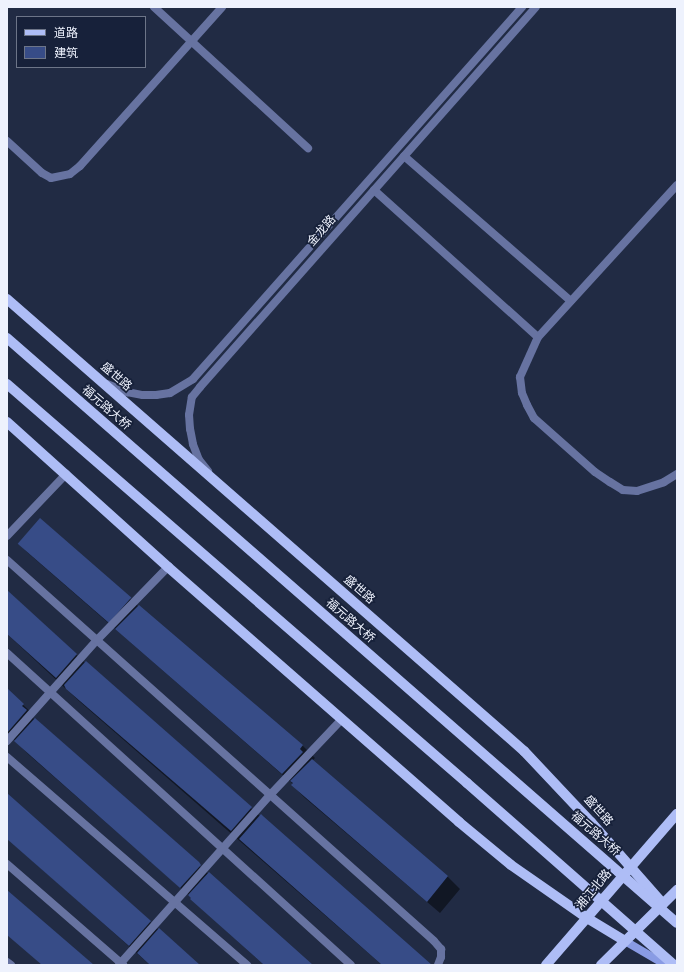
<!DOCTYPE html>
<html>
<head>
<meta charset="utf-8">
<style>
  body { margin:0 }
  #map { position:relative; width:684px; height:972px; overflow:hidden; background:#212b44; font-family:"Source Sans 3","Noto Sans SC",sans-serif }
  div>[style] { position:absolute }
  .shadow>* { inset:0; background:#0007 }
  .building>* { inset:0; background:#374c87; transform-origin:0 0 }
  .minor>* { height:8px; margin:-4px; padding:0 4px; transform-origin:4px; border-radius:4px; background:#6773a1 }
  .tertiary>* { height:8px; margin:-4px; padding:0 4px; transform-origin:4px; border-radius:4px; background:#6773a1 }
  .secondary>* { height:8px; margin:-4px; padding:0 4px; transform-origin:4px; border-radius:4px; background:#899be4 }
  .primary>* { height:10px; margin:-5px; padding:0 5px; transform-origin:5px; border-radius:5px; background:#aebdf6 }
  span { translate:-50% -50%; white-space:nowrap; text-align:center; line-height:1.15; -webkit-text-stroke:3.5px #17213a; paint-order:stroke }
  .street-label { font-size:12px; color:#eef2fd }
  .frame { position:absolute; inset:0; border:8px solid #eef2fd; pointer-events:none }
  .legend { position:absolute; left:16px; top:16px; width:130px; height:52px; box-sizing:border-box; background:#17213a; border:1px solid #6d7588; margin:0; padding:5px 7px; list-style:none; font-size:12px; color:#eef2fd }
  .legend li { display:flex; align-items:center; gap:8px; height:20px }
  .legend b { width:20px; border:1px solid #6d7588 }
</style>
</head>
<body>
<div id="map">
  <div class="shadow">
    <i style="clip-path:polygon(40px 520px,139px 607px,303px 746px,315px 758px,312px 761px,448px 877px,460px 889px,440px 913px,305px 798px,292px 785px,293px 784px,28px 553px,19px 544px)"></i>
    <i style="clip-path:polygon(7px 591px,85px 663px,430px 965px,382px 965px,79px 701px,7px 634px)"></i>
    <i style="clip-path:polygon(7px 690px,33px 714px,31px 716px,35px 720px,311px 965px,264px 965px,204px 911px,192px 898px,28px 754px,7px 732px)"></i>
    <i style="clip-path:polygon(7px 795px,159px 930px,199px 965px,150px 965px,7px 838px)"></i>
  </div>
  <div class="building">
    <i style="left:40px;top:518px;width:121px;height:34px;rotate:41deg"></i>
    <i style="clip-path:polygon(7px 590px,77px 654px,56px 678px,7px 634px)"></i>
    <i style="clip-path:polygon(139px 605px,303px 745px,300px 749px,303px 752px,282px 774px,115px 629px)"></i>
    <i style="clip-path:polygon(86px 661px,252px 807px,231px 831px,66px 689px,64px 685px)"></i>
    <i style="clip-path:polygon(7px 688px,24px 704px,22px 706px,27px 710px,7px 733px)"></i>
    <i style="clip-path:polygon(35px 718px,199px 862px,201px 865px,180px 888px,14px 741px)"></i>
    <i style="clip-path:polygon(312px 759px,448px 876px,427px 902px,291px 785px,293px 783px,290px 781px)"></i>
    <i style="clip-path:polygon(7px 793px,151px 921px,129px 946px,7px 839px)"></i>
    <i style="clip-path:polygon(261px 814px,263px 816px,432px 965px,382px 965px,239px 839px)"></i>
    <i style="clip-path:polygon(209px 872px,313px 965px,264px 965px,190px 899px,191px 898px,188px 895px)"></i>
    <i style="clip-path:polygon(7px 890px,94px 965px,42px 965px,7px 935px)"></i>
    <i style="clip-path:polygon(159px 928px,200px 965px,150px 965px,137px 953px)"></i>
  </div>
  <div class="minor">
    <i style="left:154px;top:7px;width:209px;rotate:42.5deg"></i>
    <i style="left:7px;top:141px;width:47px;rotate:42.4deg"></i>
    <i style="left:42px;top:173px;width:10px;rotate:29deg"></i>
    <i style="left:51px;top:178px;width:19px;rotate:-12deg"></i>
    <i style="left:70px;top:174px;width:13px;rotate:-39deg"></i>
    <i style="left:80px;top:166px;width:213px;rotate:-48.2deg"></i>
    <i style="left:404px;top:156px;width:221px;rotate:41deg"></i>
    <i style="left:677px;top:185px;width:206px;rotate:132.4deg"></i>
    <i style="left:538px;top:337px;width:44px;rotate:114.2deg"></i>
    <i style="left:520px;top:377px;width:16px;rotate:83deg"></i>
    <i style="left:522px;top:393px;width:13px;rotate:67deg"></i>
    <i style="left:527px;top:405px;width:15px;rotate:62deg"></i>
    <i style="left:534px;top:418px;width:81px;rotate:41.5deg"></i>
    <i style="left:595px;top:472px;width:18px;rotate:34deg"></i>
    <i style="left:610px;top:482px;width:15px;rotate:32deg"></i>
    <i style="left:623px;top:490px;width:14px;rotate:4deg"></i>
    <i style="left:637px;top:491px;width:28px;rotate:-18deg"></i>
    <i style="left:664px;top:482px;width:15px;rotate:-32deg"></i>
    <i style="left:374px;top:190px;width:220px;rotate:41.9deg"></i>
    <i style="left:7px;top:536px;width:86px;rotate:-46.4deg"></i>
    <i style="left:7px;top:560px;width:572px;rotate:41.74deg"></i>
    <i style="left:434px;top:941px;width:11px;rotate:49deg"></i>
    <i style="left:441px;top:949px;width:8px;rotate:90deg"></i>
    <i style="left:441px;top:957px;width:9px;rotate:111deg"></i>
    <i style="left:7px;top:653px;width:464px;rotate:42.2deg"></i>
    <i style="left:7px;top:741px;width:135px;rotate:-48.3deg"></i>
    <i style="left:97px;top:640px;width:102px;rotate:-45.8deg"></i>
    <i style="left:7px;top:757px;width:318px;rotate:40.9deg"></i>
    <i style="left:7px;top:864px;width:154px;rotate:41deg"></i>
    <i style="left:7px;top:962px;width:5px;rotate:37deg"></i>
    <i style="left:119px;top:965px;width:229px;rotate:-48.4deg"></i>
    <i style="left:271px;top:794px;width:102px;rotate:-46.6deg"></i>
  </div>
  <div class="tertiary">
    <i style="left:107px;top:384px;width:22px;rotate:22deg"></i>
    <i style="left:127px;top:392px;width:16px;rotate:11deg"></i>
    <i style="left:143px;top:395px;width:13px"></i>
    <i style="left:156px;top:395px;width:14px;rotate:-8deg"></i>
    <i style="left:170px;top:393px;width:27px;rotate:-31deg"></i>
    <i style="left:193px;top:379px;width:497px;rotate:-48.5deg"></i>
    <i style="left:208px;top:471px;width:14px;rotate:-129deg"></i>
    <i style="left:199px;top:460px;width:17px;rotate:-111deg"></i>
    <i style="left:193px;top:444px;width:15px;rotate:-101deg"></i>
    <i style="left:190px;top:429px;width:14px;rotate:-94deg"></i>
    <i style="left:189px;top:415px;width:18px;rotate:-81deg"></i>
    <i style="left:192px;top:397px;width:13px;rotate:-51deg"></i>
    <i style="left:200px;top:387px;width:507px;rotate:-48.52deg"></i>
  </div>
  <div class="secondary">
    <i style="left:625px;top:941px;width:48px;rotate:30.3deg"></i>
  </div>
  <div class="primary">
    <i style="left:7px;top:299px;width:687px;rotate:41.16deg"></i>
    <i style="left:524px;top:751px;width:98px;rotate:46.7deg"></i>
    <i style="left:591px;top:822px;width:109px;rotate:48.7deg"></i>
    <i style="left:7px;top:338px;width:889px;rotate:41.13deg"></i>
    <i style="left:7px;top:384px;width:609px;rotate:40.94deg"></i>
    <i style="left:467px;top:783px;width:276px;rotate:41.3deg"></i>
    <i style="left:7px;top:422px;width:217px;rotate:42deg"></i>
    <i style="left:168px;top:567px;width:387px;rotate:41.2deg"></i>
    <i style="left:459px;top:822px;width:67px;rotate:39.6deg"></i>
    <i style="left:511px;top:865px;width:93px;rotate:34.9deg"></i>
    <i style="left:587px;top:918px;width:44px;rotate:31.2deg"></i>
    <i style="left:546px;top:965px;width:200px;rotate:-49.1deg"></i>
    <i style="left:601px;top:965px;width:107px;rotate:-44.6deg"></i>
  </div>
  <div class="street-label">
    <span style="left:322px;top:231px;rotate:-49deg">金龙路</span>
    <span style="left:116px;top:377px;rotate:41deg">盛世路</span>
    <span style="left:106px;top:408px;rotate:41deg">福元路大桥</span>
    <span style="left:359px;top:590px;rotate:41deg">盛世路</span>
    <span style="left:350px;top:621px;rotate:41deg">福元路大桥</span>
    <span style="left:598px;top:811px;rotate:48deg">盛世路</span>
    <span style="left:595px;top:834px;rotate:41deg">福元路大桥</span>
    <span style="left:594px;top:890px;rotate:-50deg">湘江北路</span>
  </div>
  <div class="frame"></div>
  <ul class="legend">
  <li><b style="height:5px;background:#aebdf6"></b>道路</li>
  <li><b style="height:11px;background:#374c87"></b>建筑</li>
  </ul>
</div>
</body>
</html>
